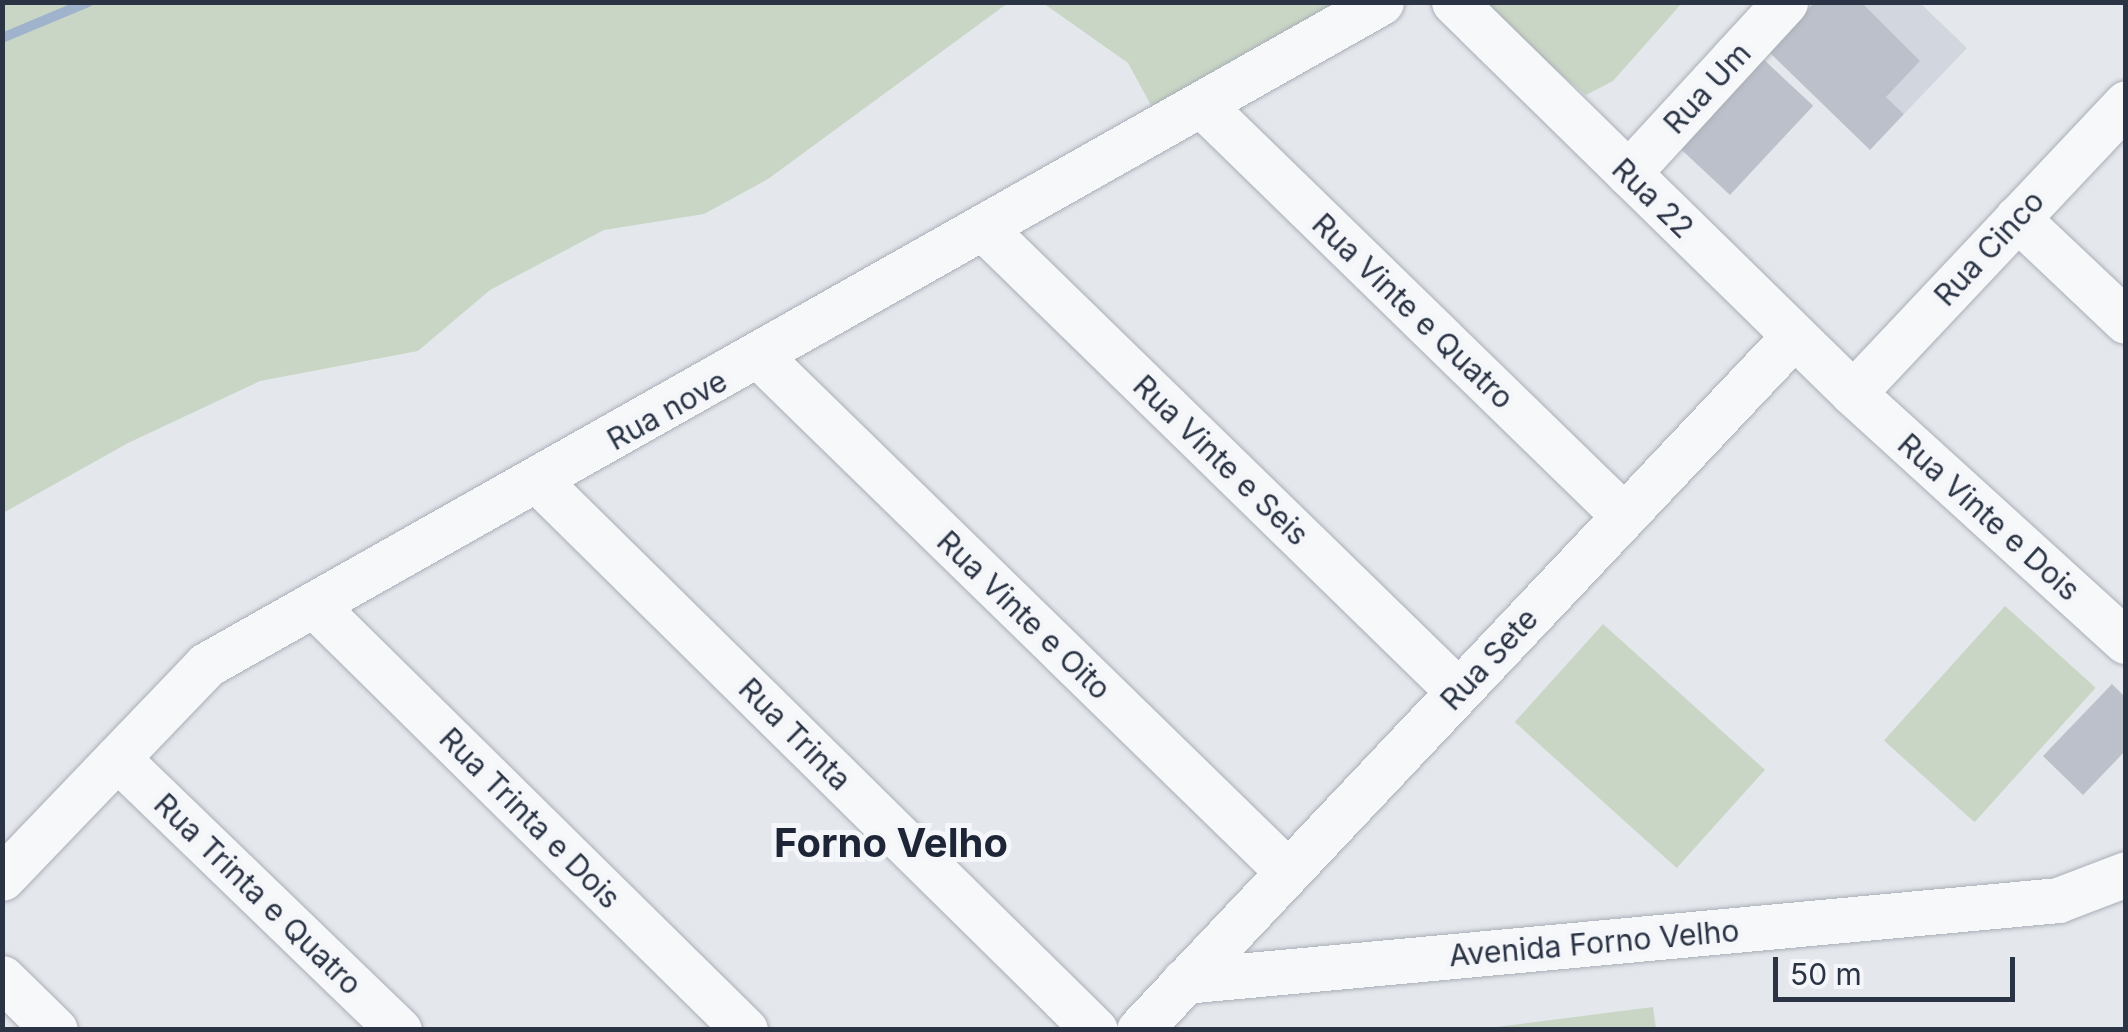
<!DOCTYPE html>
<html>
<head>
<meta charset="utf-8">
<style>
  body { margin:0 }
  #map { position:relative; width:2128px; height:1032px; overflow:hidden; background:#e4e7ec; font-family:Inter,sans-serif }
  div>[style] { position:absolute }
  .built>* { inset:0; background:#d2d6de }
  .green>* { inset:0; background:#c9d6c5; transform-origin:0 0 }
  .stream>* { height:10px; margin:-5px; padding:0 5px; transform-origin:5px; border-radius:5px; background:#9fb4cc }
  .building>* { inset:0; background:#bbc0ca; transform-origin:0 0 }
  .roads { filter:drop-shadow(0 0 2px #a9aeb7) drop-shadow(0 0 2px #a9aeb7) }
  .minor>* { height:45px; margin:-22.5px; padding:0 22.5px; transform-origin:22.5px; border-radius:22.5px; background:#f7f8fa }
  span { translate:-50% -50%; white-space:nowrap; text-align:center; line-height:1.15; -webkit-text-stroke:10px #f4f6f9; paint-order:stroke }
  .street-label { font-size:30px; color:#2b3445 }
  .district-label { font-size:40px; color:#1d2536; font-weight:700 }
  .frame { position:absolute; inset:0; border:5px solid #2b3445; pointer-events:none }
  .scale { position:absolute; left:1773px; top:957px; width:242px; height:45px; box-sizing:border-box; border:5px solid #2b3445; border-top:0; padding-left:12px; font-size:30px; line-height:35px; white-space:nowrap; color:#2b3445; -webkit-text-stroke:8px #f4f6f9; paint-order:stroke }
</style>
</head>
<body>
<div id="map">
  <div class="built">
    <i style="clip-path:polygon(1815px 3px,1920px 3px,1967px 48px,1904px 114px,1802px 16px)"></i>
  </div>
  <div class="green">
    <i style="clip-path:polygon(2px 3px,3px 2px,1008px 3px,768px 179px,704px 214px,604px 230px,490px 290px,418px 351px,260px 381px,128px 443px,3px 513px)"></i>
    <i style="clip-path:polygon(1043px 3px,1346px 3px,1158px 118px,1128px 63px)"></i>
    <i style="clip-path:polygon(1475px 3px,1682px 3px,1613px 81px,1586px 95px)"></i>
    <i style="left:2005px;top:606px;width:122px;height:181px;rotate:42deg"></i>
    <i style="left:1603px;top:624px;width:218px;height:132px;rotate:42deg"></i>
    <i style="clip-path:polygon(1653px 1007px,1656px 1029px,1481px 1029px)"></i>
  </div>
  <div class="stream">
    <i style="left:2px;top:38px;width:93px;rotate:-22.7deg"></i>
  </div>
  <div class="building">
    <i style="clip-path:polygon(1815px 2px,1861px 2px,1920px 61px,1886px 97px,1904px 114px,1870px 150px,1768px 51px)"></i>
    <i style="left:1762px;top:58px;width:70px;height:122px;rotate:43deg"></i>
    <i style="clip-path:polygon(2112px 684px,2126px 698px,2126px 750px,2083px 795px,2043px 756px)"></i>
  </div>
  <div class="roads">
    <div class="minor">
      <i style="left:1454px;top:2px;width:559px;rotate:44.42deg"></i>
      <i style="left:1853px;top:393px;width:369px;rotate:42.3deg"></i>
      <i style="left:1202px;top:105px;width:589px;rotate:44.24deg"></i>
      <i style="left:1628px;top:173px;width:232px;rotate:-47.4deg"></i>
      <i style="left:2017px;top:218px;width:150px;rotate:43.4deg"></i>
      <i style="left:983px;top:228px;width:663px;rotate:44.27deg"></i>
      <i style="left:761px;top:358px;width:736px;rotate:44.28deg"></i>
      <i style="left:1853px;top:393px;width:398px;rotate:-46.7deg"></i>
      <i style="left:538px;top:481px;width:782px;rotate:44.59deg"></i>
      <i style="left:315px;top:606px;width:604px;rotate:44.6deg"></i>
      <i style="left:117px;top:758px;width:392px;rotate:44deg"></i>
      <i style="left:2px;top:878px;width:295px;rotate:-46.2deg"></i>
      <i style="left:206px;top:665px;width:1349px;rotate:-29.43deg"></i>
      <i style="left:2px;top:978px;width:74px;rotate:44.5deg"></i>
      <i style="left:1184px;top:981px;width:878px;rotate:-5.29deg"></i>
      <i style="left:2058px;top:900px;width:73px;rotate:-20.9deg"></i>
      <i style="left:1139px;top:1030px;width:954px;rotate:-46.66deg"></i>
    </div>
  </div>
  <div class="street-label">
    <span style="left:1707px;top:88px;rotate:-47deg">Rua Um</span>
    <span style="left:1653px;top:198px;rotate:44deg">Rua 22</span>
    <span style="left:1989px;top:248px;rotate:-47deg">Rua Cinco</span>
    <span style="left:1413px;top:311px;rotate:44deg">Rua Vinte e Quatro</span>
    <span style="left:667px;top:410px;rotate:-29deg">Rua nove</span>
    <span style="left:1221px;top:460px;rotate:44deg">Rua Vinte e Seis</span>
    <span style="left:1989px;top:517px;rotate:42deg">Rua Vinte e Dois</span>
    <span style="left:1024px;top:615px;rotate:44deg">Rua Vinte e Oito</span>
    <span style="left:1489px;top:659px;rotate:-47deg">Rua Sete</span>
    <span style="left:795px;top:734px;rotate:45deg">Rua Trinta</span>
    <span style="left:530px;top:818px;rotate:45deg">Rua Trinta e Dois</span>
    <span style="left:258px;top:894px;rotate:44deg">Rua Trinta e Quatro</span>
    <span style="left:1594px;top:943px;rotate:-5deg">Avenida Forno Velho</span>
  </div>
  <div class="district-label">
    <span style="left:891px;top:843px">Forno Velho</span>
  </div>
  <div class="frame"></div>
  <div class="scale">50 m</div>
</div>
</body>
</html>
